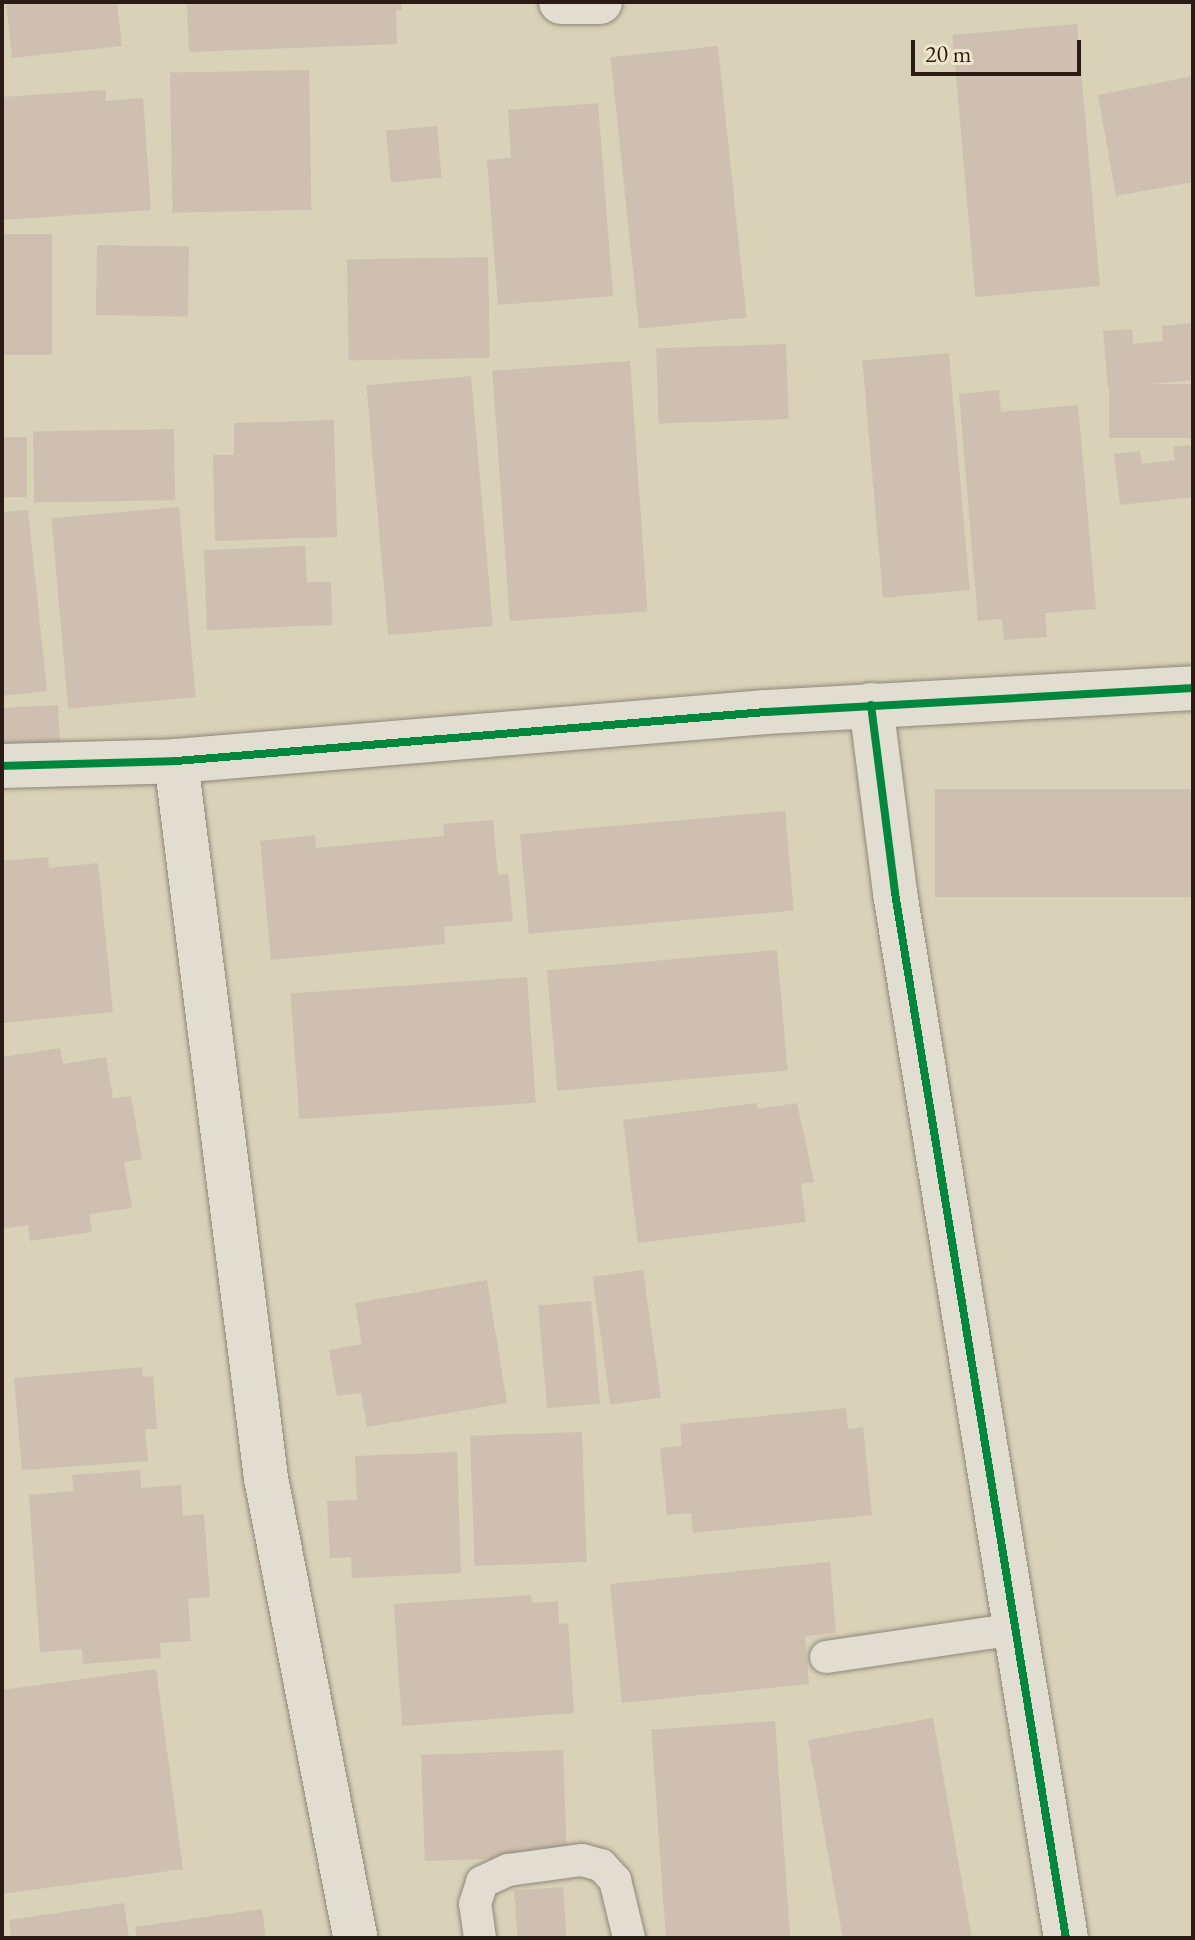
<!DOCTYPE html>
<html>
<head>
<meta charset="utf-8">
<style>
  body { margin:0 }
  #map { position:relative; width:1195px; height:1940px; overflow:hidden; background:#d9d1b8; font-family:"EB Garamond",serif }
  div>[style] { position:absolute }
  .building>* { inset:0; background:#cfbfb0; transform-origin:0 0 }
  .roads { filter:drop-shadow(0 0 2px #8e8778) drop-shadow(0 0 2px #8e8778) }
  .service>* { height:32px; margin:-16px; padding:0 16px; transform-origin:16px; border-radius:16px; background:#e1ddd1 }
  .minor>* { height:44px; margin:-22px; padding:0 22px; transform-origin:22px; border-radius:22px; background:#e1ddd1 }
  .cycleway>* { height:8px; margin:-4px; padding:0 4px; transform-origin:4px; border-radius:4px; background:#00873e }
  span { translate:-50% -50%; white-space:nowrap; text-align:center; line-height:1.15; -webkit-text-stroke:7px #efe6c8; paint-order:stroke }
  .frame { position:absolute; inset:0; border:4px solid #2b1b14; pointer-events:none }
  .scale { position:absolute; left:911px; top:40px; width:170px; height:36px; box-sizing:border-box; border:4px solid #2b1b14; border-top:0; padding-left:10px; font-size:24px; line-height:28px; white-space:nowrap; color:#2b1b14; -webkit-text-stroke:6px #efe6c8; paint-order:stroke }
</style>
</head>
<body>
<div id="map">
  <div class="building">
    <i style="clip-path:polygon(6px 2px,117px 2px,122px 46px,12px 58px)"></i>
    <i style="clip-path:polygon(187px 2px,401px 2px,402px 10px,396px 10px,397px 44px,189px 52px)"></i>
    <i style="left:1077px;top:24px;width:263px;height:125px;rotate:85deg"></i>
    <i style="left:718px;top:46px;width:273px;height:108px;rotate:84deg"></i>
    <i style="left:309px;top:70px;width:140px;height:139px;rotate:89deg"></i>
    <i style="clip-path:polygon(1193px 76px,1193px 182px,1116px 196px,1098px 95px)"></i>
    <i style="clip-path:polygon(106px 90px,106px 101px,143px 98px,151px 210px,2px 220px,2px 97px)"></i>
    <i style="clip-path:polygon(598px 103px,613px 296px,498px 305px,487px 160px,511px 158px,508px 110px)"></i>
    <i style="left:437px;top:126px;width:52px;height:51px;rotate:85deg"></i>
    <i style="left:2px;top:234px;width:50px;height:121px"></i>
    <i style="left:97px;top:245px;width:92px;height:70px;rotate:1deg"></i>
    <i style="left:488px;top:257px;width:101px;height:141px;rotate:89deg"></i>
    <i style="clip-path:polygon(1193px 323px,1193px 380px,1108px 388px,1103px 331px,1132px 329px,1133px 344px,1163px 341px,1162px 326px)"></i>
    <i style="left:786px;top:344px;width:75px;height:130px;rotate:88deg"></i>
    <i style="left:949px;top:353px;width:238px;height:87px;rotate:85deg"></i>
    <i style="left:630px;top:361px;width:251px;height:138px;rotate:86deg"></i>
    <i style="left:471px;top:376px;width:251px;height:105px;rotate:85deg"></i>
    <i style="left:1193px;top:384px;width:54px;height:84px;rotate:90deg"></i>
    <i style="clip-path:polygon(999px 390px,1001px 412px,1078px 405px,1096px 609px,1045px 613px,1047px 637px,1004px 640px,1002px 619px,978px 621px,959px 394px)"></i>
    <i style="clip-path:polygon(334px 420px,337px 537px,215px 541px,213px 455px,234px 455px,234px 423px)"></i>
    <i style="left:174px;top:429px;width:71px;height:141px;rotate:89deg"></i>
    <i style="left:2px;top:437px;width:25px;height:60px"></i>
    <i style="clip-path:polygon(1193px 445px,1193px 497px,1120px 505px,1114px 454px,1140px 451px,1142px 464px,1175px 460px,1173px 447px)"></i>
    <i style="left:179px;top:507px;width:191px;height:128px;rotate:85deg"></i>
    <i style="clip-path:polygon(28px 510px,47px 691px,2px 696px,2px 512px)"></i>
    <i style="clip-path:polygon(305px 546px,307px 582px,331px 582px,332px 625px,207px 630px,204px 550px)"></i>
    <i style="left:58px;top:705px;width:45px;height:56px;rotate:87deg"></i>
    <i style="left:1193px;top:789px;width:108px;height:258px;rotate:90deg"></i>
    <i style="left:785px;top:811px;width:100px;height:266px;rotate:85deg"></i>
    <i style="clip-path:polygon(493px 820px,498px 875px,508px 874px,513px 921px,444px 927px,445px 944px,271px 960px,260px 841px,315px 835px,316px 848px,444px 836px,443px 824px)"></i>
    <i style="clip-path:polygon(48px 857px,49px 868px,98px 863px,113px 1012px,2px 1023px,2px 861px)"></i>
    <i style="left:777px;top:950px;width:121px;height:231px;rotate:85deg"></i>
    <i style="left:527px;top:977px;width:126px;height:237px;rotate:86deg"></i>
    <i style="clip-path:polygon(60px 1048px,63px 1064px,106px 1057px,113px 1098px,131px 1096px,142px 1159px,124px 1162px,132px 1208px,89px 1214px,92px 1232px,30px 1241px,28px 1225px,2px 1229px,2px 1057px)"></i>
    <i style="clip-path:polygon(757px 1103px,757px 1109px,797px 1103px,814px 1182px,801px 1184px,806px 1222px,638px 1243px,623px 1120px)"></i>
    <i style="left:643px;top:1270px;width:129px;height:51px;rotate:82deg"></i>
    <i style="clip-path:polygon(487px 1280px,507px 1403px,367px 1427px,361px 1393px,337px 1396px,329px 1350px,362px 1344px,355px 1303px)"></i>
    <i style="left:591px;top:1301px;width:103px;height:53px;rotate:85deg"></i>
    <i style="clip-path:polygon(142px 1367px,143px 1377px,153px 1376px,157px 1429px,145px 1429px,148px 1461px,22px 1470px,14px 1378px)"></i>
    <i style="clip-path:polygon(846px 1408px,848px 1429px,863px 1427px,872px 1515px,693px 1533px,691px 1513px,667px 1515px,660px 1448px,682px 1446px,680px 1424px)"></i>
    <i style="left:582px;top:1432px;width:130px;height:112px;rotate:88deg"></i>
    <i style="clip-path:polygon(457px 1452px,461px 1573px,352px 1578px,351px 1557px,330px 1558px,327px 1501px,357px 1500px,355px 1456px)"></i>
    <i style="clip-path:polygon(140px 1470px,141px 1488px,181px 1485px,183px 1516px,204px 1514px,210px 1597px,188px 1599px,191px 1641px,160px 1643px,161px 1658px,83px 1664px,82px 1649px,40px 1652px,29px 1495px,74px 1491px,72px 1475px)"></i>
    <i style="clip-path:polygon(830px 1562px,836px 1633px,805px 1636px,809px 1684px,622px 1703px,610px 1584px)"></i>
    <i style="clip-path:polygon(531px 1595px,532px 1603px,558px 1601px,559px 1624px,568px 1623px,574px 1713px,402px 1726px,394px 1604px)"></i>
    <i style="clip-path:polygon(156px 1669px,183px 1869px,2px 1894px,2px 1690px)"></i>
    <i style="left:933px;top:1718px;width:222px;height:127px;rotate:80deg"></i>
    <i style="left:775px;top:1721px;width:218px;height:124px;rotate:86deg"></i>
    <i style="left:563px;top:1750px;width:106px;height:142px;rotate:88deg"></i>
    <i style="left:563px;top:1887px;width:51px;height:49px;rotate:86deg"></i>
    <i style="clip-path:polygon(124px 1903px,129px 1938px,11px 1938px,9px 1920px)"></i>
    <i style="clip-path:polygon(262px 1909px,266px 1938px,137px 1938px,135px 1927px)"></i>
  </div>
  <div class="roads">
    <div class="service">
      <i style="left:826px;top:1657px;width:191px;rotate:-8.4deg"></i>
      <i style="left:480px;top:1938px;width:34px;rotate:-98deg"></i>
      <i style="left:475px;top:1904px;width:23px;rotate:-72deg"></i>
      <i style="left:482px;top:1882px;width:29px;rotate:-25deg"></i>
      <i style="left:508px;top:1870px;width:75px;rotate:-7.7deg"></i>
      <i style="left:582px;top:1860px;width:20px;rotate:15deg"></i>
      <i style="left:601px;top:1865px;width:21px;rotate:47deg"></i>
      <i style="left:615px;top:1880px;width:60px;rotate:76.4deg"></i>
    </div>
    <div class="minor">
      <i style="left:561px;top:2px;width:39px"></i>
      <i style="left:871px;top:705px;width:190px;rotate:82.7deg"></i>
      <i style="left:895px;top:893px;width:1059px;rotate:80.71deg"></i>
      <i style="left:176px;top:761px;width:723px;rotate:82.85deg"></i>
      <i style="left:266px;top:1478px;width:469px;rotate:79deg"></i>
      <i style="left:2px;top:766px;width:174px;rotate:-1.6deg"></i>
      <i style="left:176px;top:761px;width:592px;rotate:-4.75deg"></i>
      <i style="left:766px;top:712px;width:428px;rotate:-3.2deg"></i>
    </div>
  </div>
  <div class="cycleway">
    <i style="left:871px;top:705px;width:190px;rotate:82.7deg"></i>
    <i style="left:895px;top:893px;width:1059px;rotate:80.71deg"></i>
    <i style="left:2px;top:766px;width:174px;rotate:-1.6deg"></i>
    <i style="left:176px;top:761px;width:592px;rotate:-4.75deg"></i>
    <i style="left:766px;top:712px;width:428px;rotate:-3.2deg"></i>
  </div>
  <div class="frame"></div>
  <div class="scale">20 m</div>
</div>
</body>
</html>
